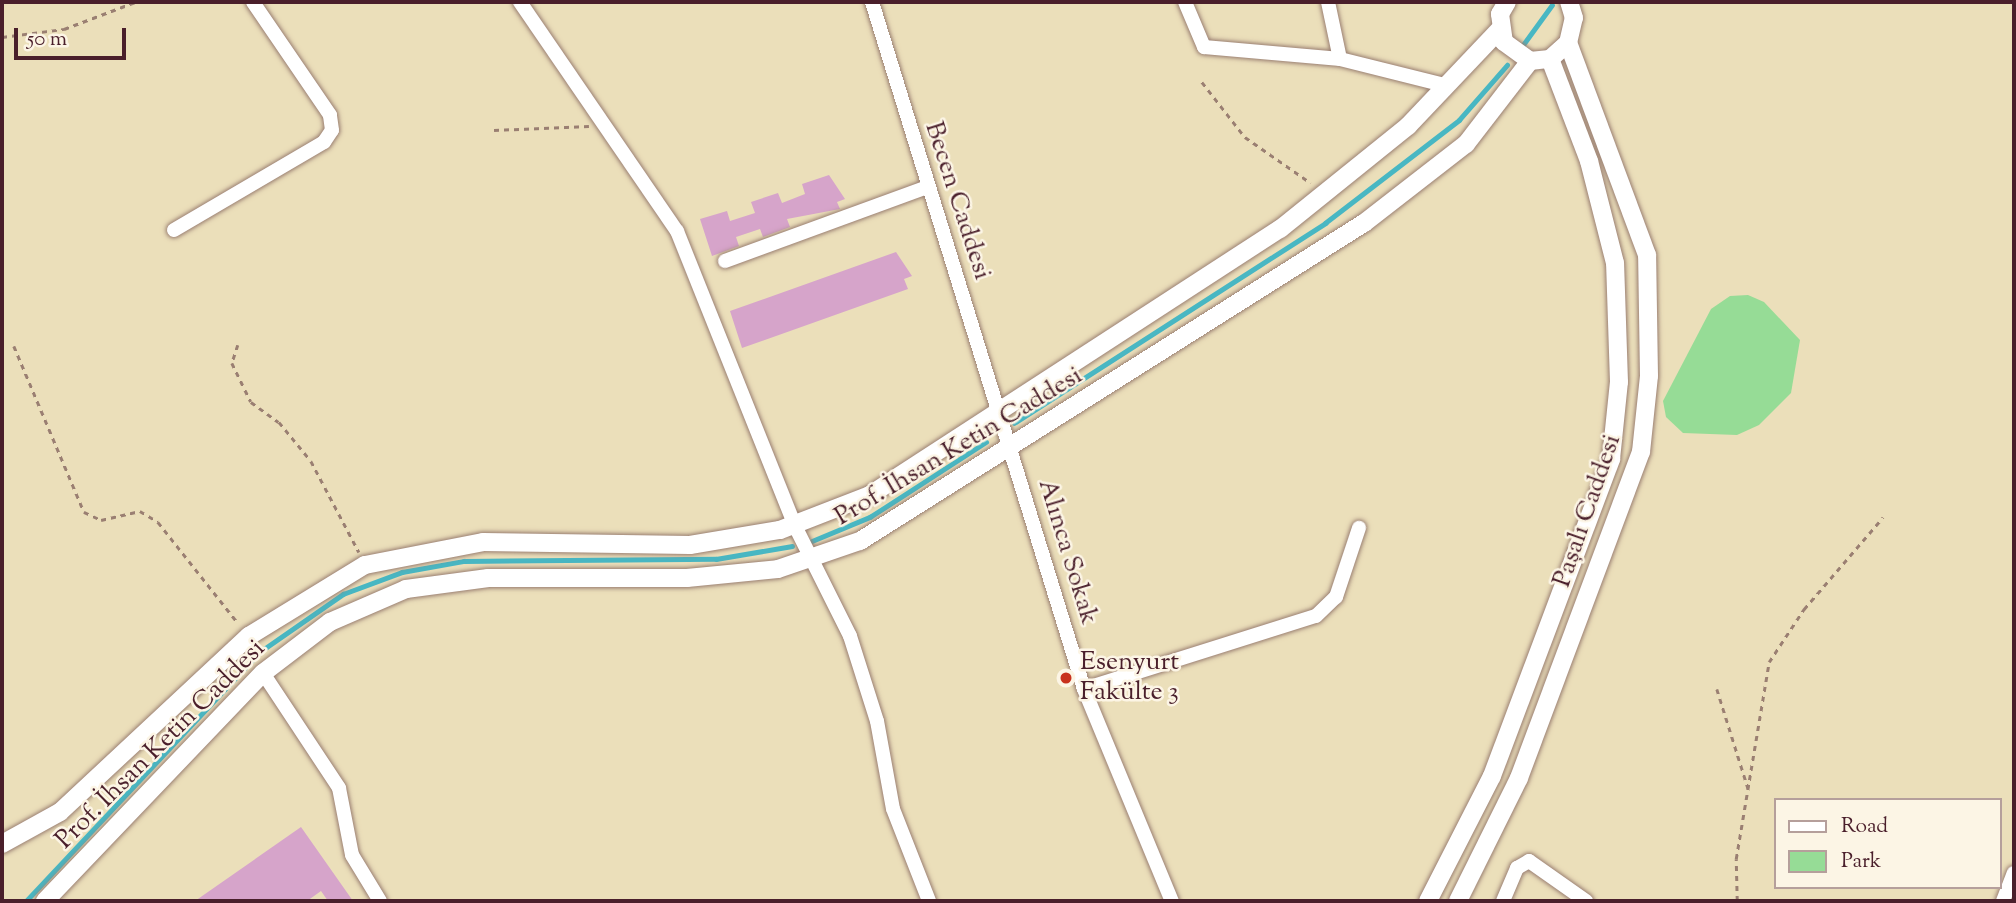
<!DOCTYPE html>
<html>
<head>
<meta charset="utf-8">
<style>
  body { margin:0 }
  #map { position:relative; width:2016px; height:903px; overflow:hidden; background:#ebdfba; font-family:"Sorts Mill Goudy",serif }
  div>[style] { position:absolute }
  .green>* { inset:0; background:#96dc96 }
  .stream>* { height:4.5px; margin:-2.25px; padding:0 2.25px; transform-origin:2.25px; border-radius:2.25px; background:#48b7c3 }
  .building>* { inset:0; background:#d6a4ca }
  .path>* { height:2.5px; margin-top:-1.25px; transform-origin:0; background:repeating-linear-gradient(90deg,#9a7f72 0 5px,transparent 0 10px) }
  .roads { filter:drop-shadow(0 0 2px #9a7f72) drop-shadow(0 0 2px #9a7f72) }
  .minor>* { height:14px; margin:-7px; padding:0 7px; transform-origin:7px; border-radius:7px; background:#fff }
  .tertiary>* { height:18px; margin:-9px; padding:0 9px; transform-origin:9px; border-radius:9px; background:#fff }
  .dots>* { width:19px; height:19px; translate:-50% -50%; box-sizing:border-box; border:4px solid #fcf5e5; border-radius:50% }
  span { translate:-50% -50%; white-space:nowrap; text-align:center; line-height:1.15; -webkit-text-stroke:5px #fcf5e5; paint-order:stroke }
  .street-label { font-size:26px; color:#4a1f2b }
  .poi-label { font-size:26px; color:#4a1f2b }
  .left { translate:0 -50%; text-align:left }
  .frame { position:absolute; inset:0; border:4px solid #4a1f2b; pointer-events:none }
  .legend { position:absolute; left:1774px; top:798px; width:228px; height:91px; box-sizing:border-box; background:#fcf5e5; border:2px solid #b59f9b; margin:0; padding:9px 12px; list-style:none; font-size:21px; color:#4a1f2b }
  .legend li { display:flex; align-items:center; gap:14px; height:35px }
  .legend b { width:35px; border:2px solid #b59f9b }
  .scale { position:absolute; left:14px; top:28px; width:112px; height:32px; box-sizing:border-box; border:4px solid #4a1f2b; border-top:0; padding-left:9px; font-size:21px; line-height:24px; white-space:nowrap; color:#4a1f2b; -webkit-text-stroke:5px #fcf5e5; paint-order:stroke }
</style>
</head>
<body>
<div id="map">
  <div class="green">
    <i style="clip-path:polygon(1748px 295px,1764px 302px,1800px 340px,1791px 393px,1759px 425px,1737px 435px,1683px 433px,1666px 417px,1663px 401px,1711px 309px,1730px 296px)"></i>
  </div>
  <div class="stream">
    <i style="left:1520px;top:49px;width:54px;rotate:-54deg"></i>
    <i style="left:1014px;top:423px;width:370px;rotate:-32.7deg"></i>
    <i style="left:1325px;top:223px;width:169px;rotate:-37.5deg"></i>
    <i style="left:1459px;top:120px;width:73px;rotate:-48.9deg"></i>
    <i style="left:812px;top:541px;width:63px;rotate:-22.5deg"></i>
    <i style="left:870px;top:517px;width:138px;rotate:-32.9deg"></i>
    <i style="left:26px;top:901px;width:343px;rotate:-46.8deg"></i>
    <i style="left:261px;top:651px;width:100px;rotate:-34.8deg"></i>
    <i style="left:343px;top:594px;width:63px;rotate:-20.4deg"></i>
    <i style="left:402px;top:572px;width:63px;rotate:-10.1deg"></i>
    <i style="left:464px;top:561px;width:252px;rotate:-0.5deg"></i>
    <i style="left:716px;top:559px;width:77px;rotate:-9.7deg"></i>
  </div>
  <div class="building">
    <i style="clip-path:polygon(829px 175px,845px 199px,837px 202px,840px 209px,787px 219px,790px 227px,763px 237px,760px 229px,736px 237px,739px 246px,712px 256px,700px 219px,727px 211px,730px 221px,755px 213px,751px 202px,778px 193px,782px 203px,805px 194px,802px 184px)"></i>
    <i style="clip-path:polygon(896px 252px,912px 276px,904px 279px,908px 289px,742px 348px,730px 311px)"></i>
    <i style="clip-path:polygon(301px 827px,353px 901px,328px 901px,321px 891px,307px 901px,195px 901px)"></i>
  </div>
  <div class="path">
    <i style="left:2px;top:37px;width:63px;rotate:-7.4deg"></i>
    <i style="left:64px;top:29px;width:76px;rotate:-20.8deg"></i>
    <i style="left:1202px;top:82px;width:70px;rotate:52deg"></i>
    <i style="left:1245px;top:137px;width:80px;rotate:34.9deg"></i>
    <i style="left:494px;top:130px;width:95px;rotate:-2.4deg"></i>
    <i style="left:238px;top:345px;width:19px;rotate:108deg"></i>
    <i style="left:232px;top:363px;width:43px;rotate:64deg"></i>
    <i style="left:251px;top:402px;width:34px;rotate:36deg"></i>
    <i style="left:279px;top:422px;width:50px;rotate:50.6deg"></i>
    <i style="left:311px;top:461px;width:103px;rotate:62.2deg"></i>
    <i style="left:14px;top:346px;width:180px;rotate:67.1deg"></i>
    <i style="left:84px;top:512px;width:19px;rotate:25deg"></i>
    <i style="left:101px;top:520px;width:40px;rotate:-13deg"></i>
    <i style="left:140px;top:511px;width:21px;rotate:31deg"></i>
    <i style="left:158px;top:522px;width:129px;rotate:51.6deg"></i>
    <i style="left:1717px;top:689px;width:104px;rotate:72.6deg"></i>
    <i style="left:1737px;top:901px;width:42px;rotate:-91.4deg"></i>
    <i style="left:1736px;top:859px;width:200px;rotate:-80.5deg"></i>
    <i style="left:1769px;top:662px;width:64px;rotate:-56.6deg"></i>
    <i style="left:1804px;top:609px;width:121px;rotate:-49.3deg"></i>
  </div>
  <div class="roads">
    <div class="minor">
      <i style="left:520px;top:2px;width:278px;rotate:55.6deg"></i>
      <i style="left:677px;top:231px;width:315px;rotate:68.2deg"></i>
      <i style="left:794px;top:524px;width:125px;rotate:63.4deg"></i>
      <i style="left:850px;top:636px;width:89px;rotate:72.4deg"></i>
      <i style="left:877px;top:721px;width:89px;rotate:79.7deg"></i>
      <i style="left:893px;top:809px;width:99px;rotate:68.6deg"></i>
      <i style="left:872px;top:2px;width:719px;rotate:72.85deg"></i>
      <i style="left:1084px;top:689px;width:230px;rotate:67.5deg"></i>
      <i style="left:1185px;top:2px;width:49px;rotate:67.1deg"></i>
      <i style="left:1204px;top:47px;width:137px;rotate:5deg"></i>
      <i style="left:1340px;top:59px;width:111px;rotate:14deg"></i>
      <i style="left:1328px;top:2px;width:58px;rotate:78.1deg"></i>
      <i style="left:174px;top:230px;width:174px;rotate:-30.4deg"></i>
      <i style="left:324px;top:142px;width:14px;rotate:-56deg"></i>
      <i style="left:332px;top:130px;width:15px;rotate:-98deg"></i>
      <i style="left:330px;top:115px;width:137px;rotate:-124.3deg"></i>
      <i style="left:725px;top:261px;width:215px;rotate:-20.1deg"></i>
      <i style="left:263px;top:673px;width:138px;rotate:56.5deg"></i>
      <i style="left:339px;top:788px;width:68px;rotate:79deg"></i>
      <i style="left:352px;top:855px;width:54px;rotate:58.7deg"></i>
      <i style="left:1084px;top:689px;width:243px;rotate:-17.5deg"></i>
      <i style="left:1316px;top:616px;width:28px;rotate:-44deg"></i>
      <i style="left:1336px;top:597px;width:73px;rotate:-71.6deg"></i>
      <i style="left:1503px;top:901px;width:36px;rotate:-67deg"></i>
      <i style="left:1517px;top:868px;width:14px;rotate:-30deg"></i>
      <i style="left:1529px;top:861px;width:70px;rotate:35.1deg"></i>
      <i style="left:2003px;top:901px;width:30px;rotate:-69deg"></i>
    </div>
    <div class="tertiary">
      <i style="left:1507px;top:2px;width:14px;rotate:120deg"></i>
      <i style="left:1500px;top:14px;width:28px;rotate:82deg"></i>
      <i style="left:1504px;top:42px;width:32px;rotate:36deg"></i>
      <i style="left:1530px;top:61px;width:20px;rotate:-6deg"></i>
      <i style="left:1550px;top:59px;width:24px;rotate:-42deg"></i>
      <i style="left:1568px;top:43px;width:26px;rotate:-77deg"></i>
      <i style="left:1574px;top:18px;width:17px;rotate:-107deg"></i>
      <i style="left:2px;top:844px;width:66px;rotate:-28.9deg"></i>
      <i style="left:60px;top:812px;width:258px;rotate:-43deg"></i>
      <i style="left:249px;top:636px;width:136px;rotate:-31.5deg"></i>
      <i style="left:365px;top:565px;width:120px;rotate:-11deg"></i>
      <i style="left:483px;top:542px;width:207px;rotate:0.8deg"></i>
      <i style="left:690px;top:545px;width:91px;rotate:-9.5deg"></i>
      <i style="left:780px;top:530px;width:97px;rotate:-21.3deg"></i>
      <i style="left:870px;top:495px;width:489px;rotate:-33deg"></i>
      <i style="left:1280px;top:229px;width:164px;rotate:-38.8deg"></i>
      <i style="left:1408px;top:126px;width:134px;rotate:-46.5deg"></i>
      <i style="left:45px;top:901px;width:315px;rotate:-46.3deg"></i>
      <i style="left:263px;top:673px;width:84px;rotate:-37.3deg"></i>
      <i style="left:330px;top:622px;width:83px;rotate:-23.5deg"></i>
      <i style="left:406px;top:589px;width:83px;rotate:-7.6deg"></i>
      <i style="left:488px;top:578px;width:199px"></i>
      <i style="left:687px;top:578px;width:91px;rotate:-5.6deg"></i>
      <i style="left:778px;top:569px;width:87px;rotate:-18.9deg"></i>
      <i style="left:860px;top:541px;width:596px;rotate:-32.25deg"></i>
      <i style="left:1364px;top:223px;width:129px;rotate:-37.8deg"></i>
      <i style="left:1466px;top:144px;width:105px;rotate:-52.4deg"></i>
      <i style="left:1428px;top:901px;width:140px;rotate:-62.9deg"></i>
      <i style="left:1492px;top:776px;width:339px;rotate:-69.4deg"></i>
      <i style="left:1611px;top:459px;width:77px;rotate:-84.1deg"></i>
      <i style="left:1619px;top:382px;width:119px;rotate:-91.9deg"></i>
      <i style="left:1615px;top:263px;width:105px;rotate:-104.3deg"></i>
      <i style="left:1589px;top:161px;width:109px;rotate:-110.9deg"></i>
      <i style="left:1458px;top:901px;width:137px;rotate:-63.6deg"></i>
      <i style="left:1519px;top:778px;width:348px;rotate:-69.5deg"></i>
      <i style="left:1641px;top:452px;width:76px;rotate:-84deg"></i>
      <i style="left:1649px;top:376px;width:121px;rotate:-90.9deg"></i>
      <i style="left:1647px;top:255px;width:226px;rotate:-110.4deg"></i>
    </div>
  </div>
  <div class="dots">
    <i style="left:1066px;top:678px;background:#c8321e"></i>
  </div>
  <div class="street-label">
    <span style="left:957px;top:201px;rotate:72deg">Becen Caddesi</span>
    <span style="left:959px;top:447px;rotate:-31deg">Prof. İhsan Ketin Caddesi</span>
    <span style="left:1588px;top:511px;rotate:-71deg">Paşalı Caddesi</span>
    <span style="left:1067px;top:552px;rotate:73deg">Alınca Sokak</span>
    <span style="left:161px;top:745px;rotate:-45deg">Prof. İhsan Ketin Caddesi</span>
  </div>
  <div class="poi-label">
    <span class="left" style="left:1080px;top:678px">Esenyurt<br>Fakülte 3</span>
  </div>
  <div class="frame"></div>
  <ul class="legend">
  <li><b style="height:9px;background:#fff"></b>Road</li>
  <li><b style="height:19px;background:#96dc96"></b>Park</li>
  </ul>
  <div class="scale">50 m</div>
</div>
</body>
</html>
